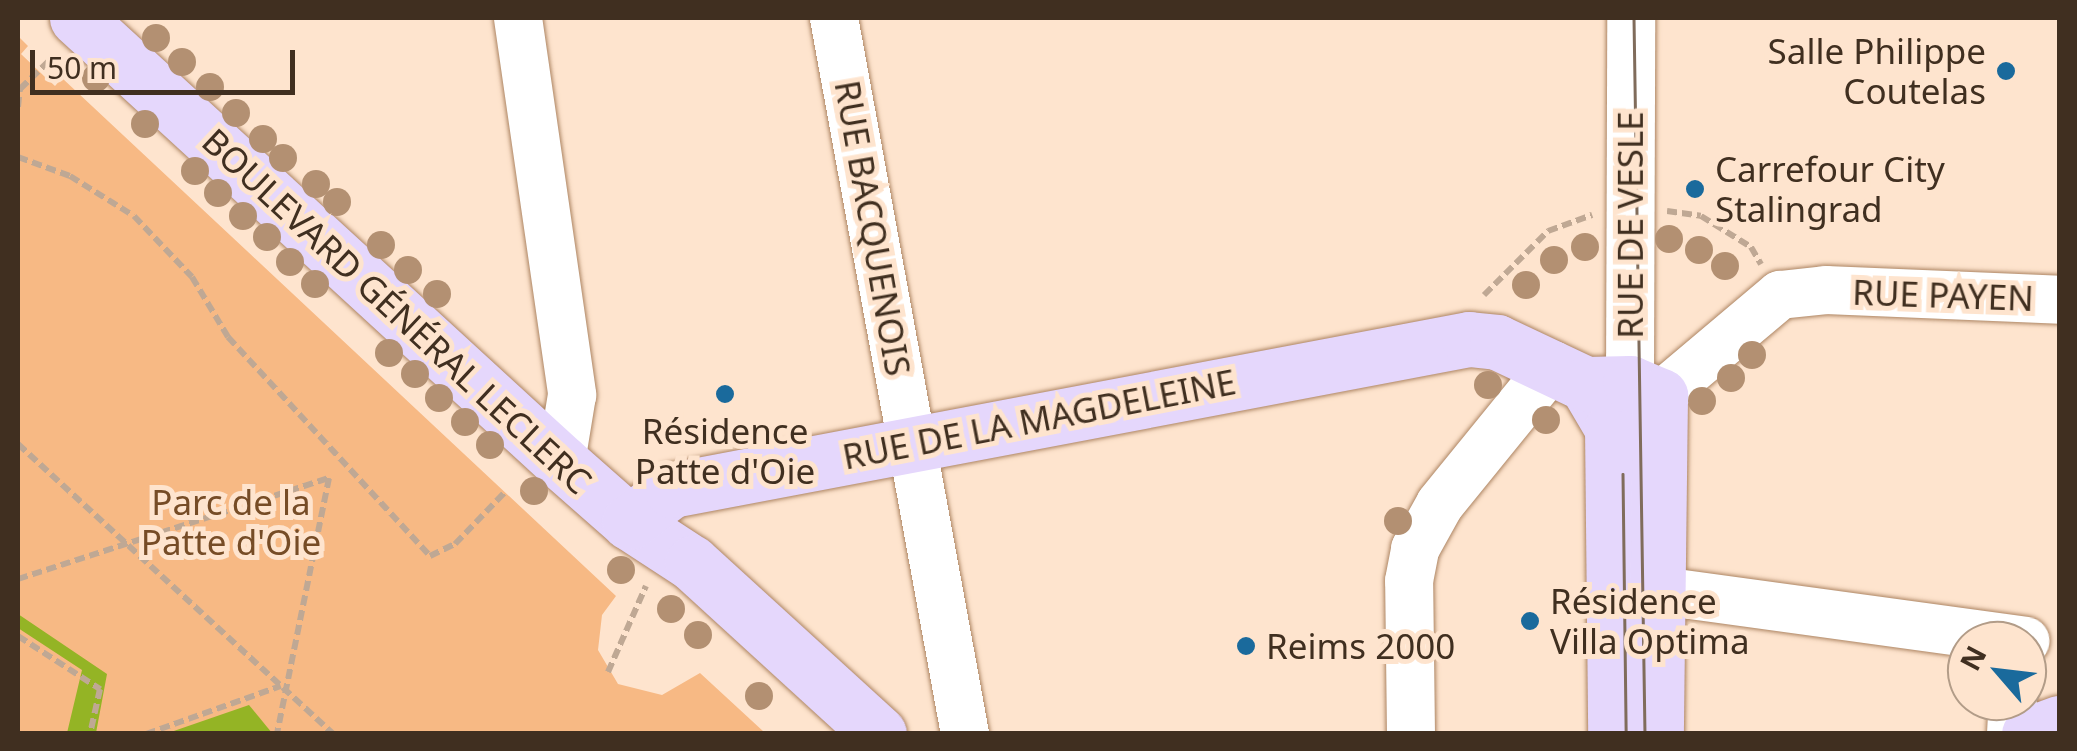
<!DOCTYPE html>
<html>
<head>
<meta charset="utf-8">
<style>
  body { margin:0 }
  #map { position:relative; width:2077px; height:751px; overflow:hidden; background:#fee4ce; font-family:"Noto Sans",sans-serif }
  div>[style] { position:absolute }
  .green>* { inset:0; background:#f7b984 }
  .water>* { inset:0; background:#94b425 }
  .path>* { height:6px; margin-top:-3px; transform-origin:0; background:repeating-linear-gradient(90deg,#bfa894 0 10px,transparent 0 15px) }
  .roads { filter:drop-shadow(0 0 2px #ad8563) drop-shadow(0 0 2px #ad8563) }
  .minor>* { height:48px; margin:-24px; padding:0 24px; transform-origin:24px; border-radius:24px; background:#fff }
  .major>* { height:55px; margin:-27.5px; padding:0 27.5px; transform-origin:27.5px; border-radius:27.5px; background:#e5d7fc }
  .tram>* { height:2.5px; margin:-1.25px; padding:0 1.25px; transform-origin:1.25px; border-radius:1.25px; background:#806c5b }
  .trees>* { width:28px; height:28px; margin:-14px; border-radius:50%; background:#b39072 }
  .dots>* { width:28px; height:28px; translate:-50% -50%; box-sizing:border-box; border:5px solid #fee4ce; border-radius:50% }
  span { translate:-50% -50%; white-space:nowrap; text-align:center; line-height:1.15; -webkit-text-stroke:10px #fee4ce; paint-order:stroke }
  .poi-label { font-size:35px; color:#402f20 }
  .right { translate:-100% -50%; text-align:right }
  .left { translate:0 -50%; text-align:left }
  .street-label { font-size:35px; color:#402f20 }
  .park-label { font-size:35px; color:#764c26 }
  .frame { position:absolute; inset:0; border:20px solid #402f20; pointer-events:none }
  .north { position:absolute; left:1947px; top:621px; width:100px; height:100px; box-sizing:border-box; background:#fee4ce; border:2px solid #b29c88; border-radius:50%; rotate:298deg; font-size:28px; font-weight:700; line-height:40px; text-align:center; color:#402f20 }
  .north::after { content:''; display:block; margin:auto; width:35px; height:45px; background:#1a6a9c; clip-path:polygon(50% 0,100% 100%,50% 72%,0 100%) }
  .scale { position:absolute; left:30px; top:50px; width:265px; height:45px; box-sizing:border-box; border:5px solid #402f20; border-top:0; padding-left:12px; font-size:30px; line-height:35px; white-space:nowrap; color:#402f20; -webkit-text-stroke:8px #fee4ce; paint-order:stroke }
</style>
</head>
<body>
<div id="map">
  <div class="green">
    <i style="clip-path:polygon(18px 36px,28px 46px,21px 54px,44px 76px,55px 86px,62px 78px,616px 596px,602px 615px,598px 650px,618px 684px,662px 695px,700px 673px,765px 733px,18px 734px)"></i>
  </div>
  <div class="water">
    <i style="clip-path:polygon(18px 614px,107px 674px,96px 733px,67px 733px,82px 670px,18px 628px)"></i>
    <i style="clip-path:polygon(249px 705px,272px 733px,168px 733px)"></i>
  </div>
  <div class="path">
    <i style="left:18px;top:107px;width:18px;rotate:-84deg"></i>
    <i style="left:20px;top:89px;width:46px;rotate:-44.1deg"></i>
    <i style="left:18px;top:157px;width:55px;rotate:20.1deg"></i>
    <i style="left:70px;top:176px;width:75px;rotate:32deg"></i>
    <i style="left:134px;top:216px;width:84px;rotate:46.4deg"></i>
    <i style="left:192px;top:277px;width:70px;rotate:59deg"></i>
    <i style="left:228px;top:337px;width:298px;rotate:47.3deg"></i>
    <i style="left:430px;top:556px;width:28px;rotate:-26deg"></i>
    <i style="left:455px;top:544px;width:74px;rotate:-46.1deg"></i>
    <i style="left:1667px;top:211px;width:34px;rotate:8deg"></i>
    <i style="left:1701px;top:216px;width:59px;rotate:31.8deg"></i>
    <i style="left:1751px;top:247px;width:20px;rotate:60deg"></i>
    <i style="left:1484px;top:295px;width:91px;rotate:-45deg"></i>
    <i style="left:1548px;top:231px;width:47px;rotate:-20deg"></i>
    <i style="left:18px;top:444px;width:428px;rotate:42.6deg"></i>
    <i style="left:18px;top:579px;width:327px;rotate:-18deg"></i>
    <i style="left:329px;top:478px;width:261px;rotate:101.5deg"></i>
    <i style="left:18px;top:636px;width:98px;rotate:32.9deg"></i>
    <i style="left:100px;top:689px;width:46px;rotate:102.5deg"></i>
    <i style="left:608px;top:672px;width:94px;rotate:-66.2deg"></i>
    <i style="left:146px;top:734px;width:143px;rotate:-19.6deg"></i>
  </div>
  <div class="roads">
    <div class="minor">
      <i style="left:518px;top:18px;width:381px;rotate:81.8deg"></i>
      <i style="left:572px;top:395px;width:68px;rotate:99.3deg"></i>
      <i style="left:834px;top:18px;width:728px;rotate:79.63deg"></i>
      <i style="left:1660px;top:396px;width:157px;rotate:-40.1deg"></i>
      <i style="left:1780px;top:295px;width:46px;rotate:-6.2deg"></i>
      <i style="left:1826px;top:290px;width:234px;rotate:2.4deg"></i>
      <i style="left:1620px;top:417px;width:35px;rotate:-74deg"></i>
      <i style="left:1630px;top:383px;width:365px;rotate:-89.8deg"></i>
      <i style="left:1654px;top:590px;width:375px;rotate:7.8deg"></i>
      <i style="left:1411px;top:734px;width:153px;rotate:-90.7deg"></i>
      <i style="left:1409px;top:581px;width:33px;rotate:-79deg"></i>
      <i style="left:1415px;top:549px;width:51px;rotate:-60.9deg"></i>
      <i style="left:1440px;top:504px;width:179px;rotate:-50.9deg"></i>
      <i style="left:2011px;top:734px;width:33px;rotate:-87deg"></i>
    </div>
    <div class="major">
      <i style="left:77px;top:18px;width:657px;rotate:42.53deg"></i>
      <i style="left:561px;top:462px;width:91px;rotate:41.4deg"></i>
      <i style="left:629px;top:522px;width:75px;rotate:33.1deg"></i>
      <i style="left:692px;top:563px;width:253px;rotate:42.4deg"></i>
      <i style="left:1586px;top:384px;width:51px;rotate:59.4deg"></i>
      <i style="left:1612px;top:428px;width:306px;rotate:89.4deg"></i>
      <i style="left:629px;top:522px;width:54px;rotate:-36.7deg"></i>
      <i style="left:672px;top:490px;width:811px;rotate:-10.73deg"></i>
      <i style="left:1469px;top:339px;width:28px;rotate:6deg"></i>
      <i style="left:1497px;top:342px;width:98px;rotate:25.3deg"></i>
      <i style="left:1586px;top:384px;width:44px;rotate:-1.3deg"></i>
      <i style="left:1630px;top:383px;width:33px;rotate:23deg"></i>
      <i style="left:1660px;top:396px;width:338px;rotate:90.7deg"></i>
      <i style="left:2029px;top:734px;width:33px;rotate:-20deg"></i>
    </div>
  </div>
  <div class="tram">
    <i style="left:1634px;top:18px;width:716px;rotate:89.12deg"></i>
    <i style="left:1623px;top:474px;width:260px;rotate:89.3deg"></i>
  </div>
  <div class="trees">
    <i style="left:156px;top:38px"></i>
    <i style="left:182px;top:62px"></i>
    <i style="left:96px;top:78px"></i>
    <i style="left:210px;top:87px"></i>
    <i style="left:236px;top:113px"></i>
    <i style="left:145px;top:124px"></i>
    <i style="left:263px;top:139px"></i>
    <i style="left:283px;top:158px"></i>
    <i style="left:195px;top:171px"></i>
    <i style="left:316px;top:184px"></i>
    <i style="left:218px;top:193px"></i>
    <i style="left:337px;top:202px"></i>
    <i style="left:243px;top:216px"></i>
    <i style="left:267px;top:237px"></i>
    <i style="left:1669px;top:239px"></i>
    <i style="left:381px;top:245px"></i>
    <i style="left:1585px;top:247px"></i>
    <i style="left:1699px;top:250px"></i>
    <i style="left:1554px;top:260px"></i>
    <i style="left:290px;top:262px"></i>
    <i style="left:1725px;top:266px"></i>
    <i style="left:408px;top:270px"></i>
    <i style="left:315px;top:284px"></i>
    <i style="left:1526px;top:285px"></i>
    <i style="left:437px;top:294px"></i>
    <i style="left:389px;top:353px"></i>
    <i style="left:1752px;top:355px"></i>
    <i style="left:415px;top:374px"></i>
    <i style="left:1731px;top:378px"></i>
    <i style="left:1488px;top:385px"></i>
    <i style="left:439px;top:398px"></i>
    <i style="left:1702px;top:401px"></i>
    <i style="left:1546px;top:420px"></i>
    <i style="left:465px;top:422px"></i>
    <i style="left:490px;top:445px"></i>
    <i style="left:534px;top:491px"></i>
    <i style="left:1398px;top:521px"></i>
    <i style="left:621px;top:570px"></i>
    <i style="left:671px;top:609px"></i>
    <i style="left:698px;top:635px"></i>
    <i style="left:759px;top:696px"></i>
  </div>
  <div class="dots">
    <i style="left:2006px;top:71px;background:#1a6a9c"></i>
    <i style="left:1695px;top:189px;background:#1a6a9c"></i>
    <i style="left:725px;top:394px;background:#1a6a9c"></i>
    <i style="left:1530px;top:621px;background:#1a6a9c"></i>
    <i style="left:1246px;top:646px;background:#1a6a9c"></i>
  </div>
  <div class="poi-label">
    <span class="right" style="left:1986px;top:71px">Salle Philippe<br>Coutelas</span>
    <span class="left" style="left:1715px;top:189px">Carrefour City<br>Stalingrad</span>
    <span style="left:725px;top:451px">Résidence<br>Patte d'Oie</span>
    <span class="left" style="left:1550px;top:621px">Résidence<br>Villa Optima</span>
    <span class="left" style="left:1266px;top:646px">Reims 2000</span>
  </div>
  <div class="street-label">
    <span style="left:1630px;top:225px;rotate:-90deg">RUE DE VESLE</span>
    <span style="left:873px;top:228px;rotate:80deg">RUE BACQUENOIS</span>
    <span style="left:1943px;top:295px;rotate:2deg">RUE PAYEN</span>
    <span style="left:397px;top:311px;rotate:43deg">BOULEVARD GÉNÉRAL LECLERC</span>
    <span style="left:1039px;top:419px;rotate:-11deg">RUE DE LA MAGDELEINE</span>
  </div>
  <div class="park-label">
    <span style="left:231px;top:522px">Parc de la<br>Patte d'Oie</span>
  </div>
  <div class="frame"></div>
  <div class="north">N</div>
  <div class="scale">50 m</div>
</div>
</body>
</html>
